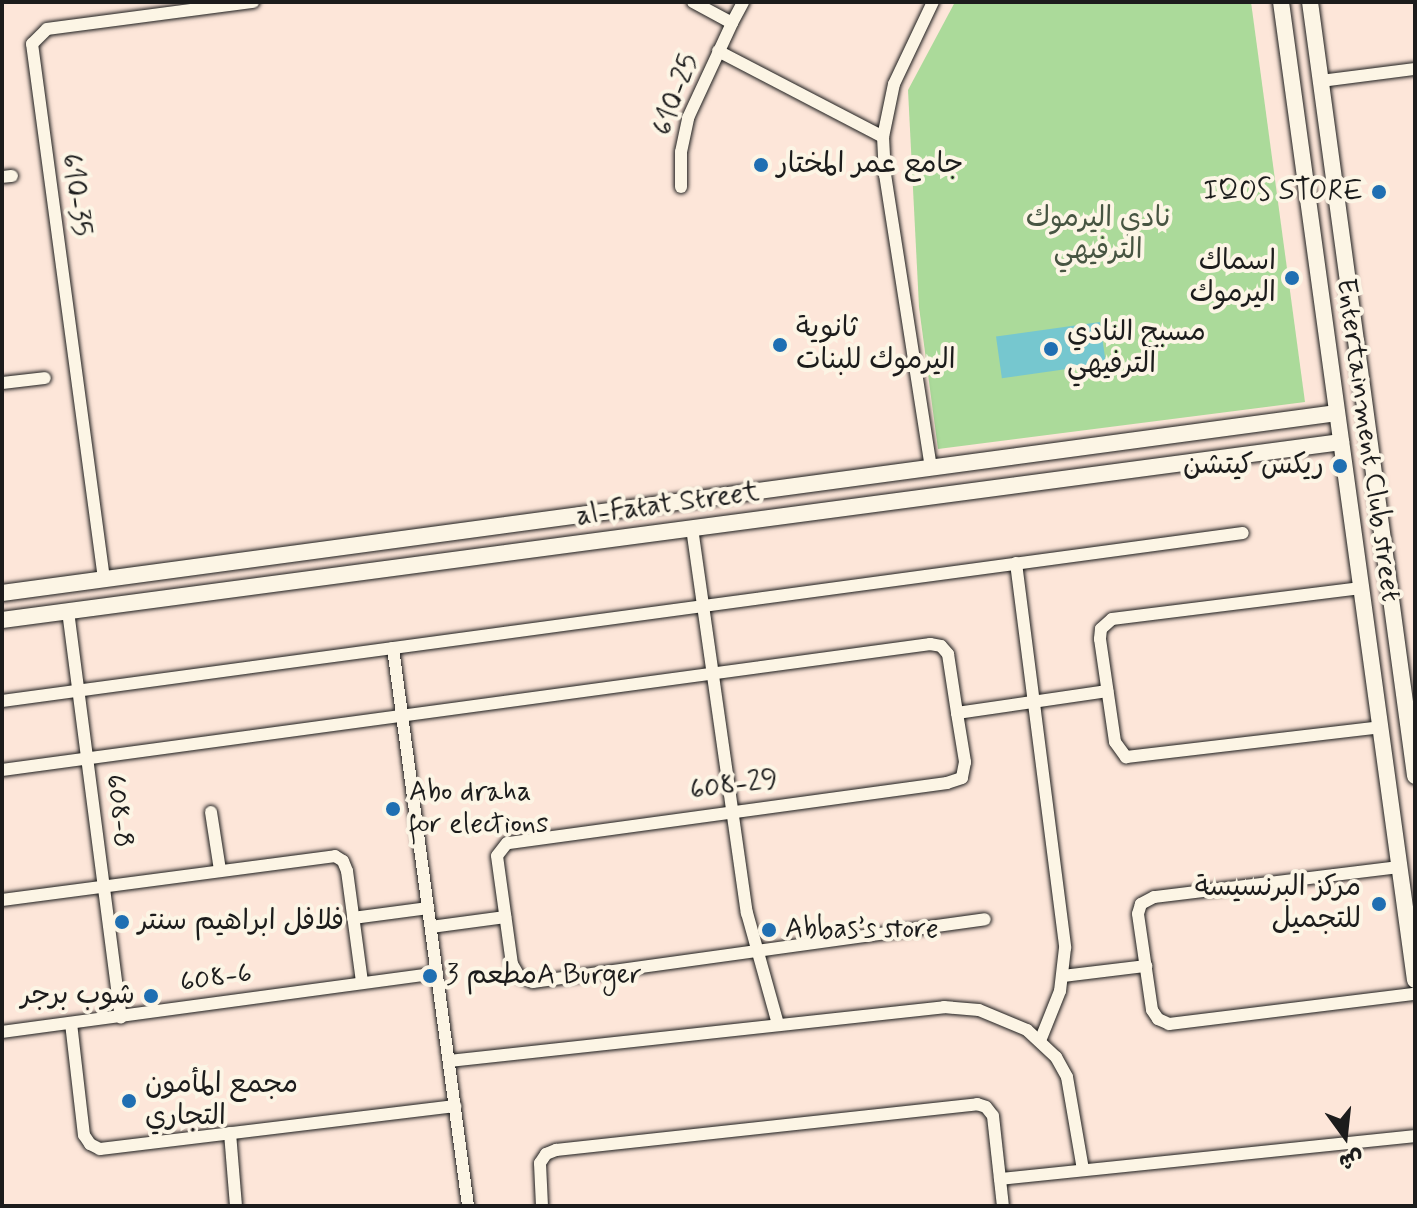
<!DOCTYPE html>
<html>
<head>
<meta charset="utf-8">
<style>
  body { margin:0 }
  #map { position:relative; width:1417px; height:1208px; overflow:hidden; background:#fde6d9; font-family:Mynerve,"Playpen Sans Arabic",sans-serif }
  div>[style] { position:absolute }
  .green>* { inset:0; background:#abda9a }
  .water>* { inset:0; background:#76c7cf; transform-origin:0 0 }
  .roads { filter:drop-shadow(0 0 2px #1c1c1c) drop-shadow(0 0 2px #1c1c1c) }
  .minor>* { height:12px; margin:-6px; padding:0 6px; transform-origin:6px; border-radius:6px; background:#fcf5e5 }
  .tertiary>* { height:16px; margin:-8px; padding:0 8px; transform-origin:8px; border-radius:8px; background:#fcf5e5 }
  .dots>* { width:22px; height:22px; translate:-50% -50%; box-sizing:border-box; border:4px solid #fcf5e5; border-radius:50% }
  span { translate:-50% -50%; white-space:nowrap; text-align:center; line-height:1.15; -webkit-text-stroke:8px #fcf5e5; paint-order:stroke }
  .street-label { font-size:28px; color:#1c1c1c }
  .poi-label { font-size:28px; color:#1c1c1c }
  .left { translate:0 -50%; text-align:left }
  .right { translate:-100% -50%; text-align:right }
  .park-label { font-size:28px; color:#475542 }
  .frame { position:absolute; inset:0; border:4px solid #1c1c1c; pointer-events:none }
  .north { position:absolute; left:1305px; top:1096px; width:80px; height:80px; -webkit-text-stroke:6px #fcf5e5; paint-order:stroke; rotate:165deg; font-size:22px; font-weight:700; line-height:32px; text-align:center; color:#1c1c1c }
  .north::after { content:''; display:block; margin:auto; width:28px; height:36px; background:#1c1c1c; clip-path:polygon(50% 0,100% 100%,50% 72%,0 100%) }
</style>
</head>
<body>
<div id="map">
  <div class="green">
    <i style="clip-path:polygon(955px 2px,1251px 2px,1305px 402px,938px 449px,919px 307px,908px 90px)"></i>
  </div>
  <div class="water">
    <i style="left:1100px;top:322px;width:42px;height:105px;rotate:82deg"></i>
  </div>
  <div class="roads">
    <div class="minor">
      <i style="left:693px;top:2px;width:44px;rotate:28.3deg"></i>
      <i style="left:732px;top:23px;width:24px;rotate:-62deg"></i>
      <i style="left:718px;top:51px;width:186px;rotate:27.5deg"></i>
      <i style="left:1321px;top:81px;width:95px;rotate:-7.3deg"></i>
      <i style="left:2px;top:177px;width:10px;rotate:-6deg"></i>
      <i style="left:681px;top:187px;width:35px;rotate:-90deg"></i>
      <i style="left:681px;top:152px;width:35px;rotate:-78deg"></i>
      <i style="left:688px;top:118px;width:105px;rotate:-65.1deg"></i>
      <i style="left:2px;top:383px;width:43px;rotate:-6.6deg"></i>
      <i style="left:931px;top:468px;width:297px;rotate:-98.9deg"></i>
      <i style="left:885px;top:175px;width:38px;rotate:-93deg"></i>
      <i style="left:883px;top:137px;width:54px;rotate:-78.3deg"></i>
      <i style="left:894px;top:84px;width:91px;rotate:-64.6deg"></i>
      <i style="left:692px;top:528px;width:389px;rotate:81.9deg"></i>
      <i style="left:747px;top:913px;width:115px;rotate:74.4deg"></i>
      <i style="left:1016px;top:563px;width:388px;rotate:82.7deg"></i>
      <i style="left:1065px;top:948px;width:43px;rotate:96.6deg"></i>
      <i style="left:1060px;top:991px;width:54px;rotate:111.8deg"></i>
      <i style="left:104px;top:579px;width:540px;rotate:-97.66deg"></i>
      <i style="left:32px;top:44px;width:21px;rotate:-45deg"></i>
      <i style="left:47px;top:29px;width:208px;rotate:-7.5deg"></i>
      <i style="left:1361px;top:588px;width:251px;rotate:172.9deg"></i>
      <i style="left:1112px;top:619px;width:15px;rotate:138deg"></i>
      <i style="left:1101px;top:629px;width:10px;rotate:96deg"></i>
      <i style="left:1100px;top:639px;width:104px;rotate:81.7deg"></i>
      <i style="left:1115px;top:742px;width:19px;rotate:54deg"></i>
      <i style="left:1126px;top:757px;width:256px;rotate:-6.7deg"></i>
      <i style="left:68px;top:611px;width:410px;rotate:82.6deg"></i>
      <i style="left:393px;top:648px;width:563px;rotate:82.34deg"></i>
      <i style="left:2px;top:701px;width:1252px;rotate:-7.71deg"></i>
      <i style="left:957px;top:713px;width:152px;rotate:-8.3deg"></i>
      <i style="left:2px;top:770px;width:937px;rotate:-7.73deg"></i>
      <i style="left:930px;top:644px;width:11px;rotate:10deg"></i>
      <i style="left:941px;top:646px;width:11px;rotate:49deg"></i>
      <i style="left:948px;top:654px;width:60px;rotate:81.3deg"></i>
      <i style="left:957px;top:713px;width:50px;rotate:80.7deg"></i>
      <i style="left:965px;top:762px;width:16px;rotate:101deg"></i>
      <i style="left:962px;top:778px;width:16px;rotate:162deg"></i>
      <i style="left:947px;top:783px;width:444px;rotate:172.2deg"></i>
      <i style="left:507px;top:843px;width:16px;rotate:128deg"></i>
      <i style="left:497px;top:856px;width:109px;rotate:82.1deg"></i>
      <i style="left:512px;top:964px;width:14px;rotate:60deg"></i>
      <i style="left:519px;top:976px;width:15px;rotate:23deg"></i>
      <i style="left:533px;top:982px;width:456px;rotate:-7.9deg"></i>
      <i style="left:211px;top:812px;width:59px;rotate:81.2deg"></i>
      <i style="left:1399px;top:867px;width:247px;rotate:173deg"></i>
      <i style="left:1154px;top:897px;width:15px;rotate:152deg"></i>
      <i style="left:1141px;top:904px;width:10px;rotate:107deg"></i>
      <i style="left:1138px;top:914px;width:97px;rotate:81.7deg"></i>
      <i style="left:1152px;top:1010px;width:11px;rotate:56deg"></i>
      <i style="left:1158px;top:1019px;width:12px;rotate:24deg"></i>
      <i style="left:1169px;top:1024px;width:248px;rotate:-7deg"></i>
      <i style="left:2px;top:900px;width:336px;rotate:-7.5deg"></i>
      <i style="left:335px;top:856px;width:9px;rotate:32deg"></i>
      <i style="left:343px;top:861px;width:11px;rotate:68deg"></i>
      <i style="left:347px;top:871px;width:112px;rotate:82.3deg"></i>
      <i style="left:353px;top:918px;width:76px;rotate:-7.6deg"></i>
      <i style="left:431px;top:927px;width:75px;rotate:-7.7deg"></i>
      <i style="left:1063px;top:976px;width:84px;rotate:-6.9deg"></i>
      <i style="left:71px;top:1023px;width:113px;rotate:83.4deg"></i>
      <i style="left:84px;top:1135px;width:11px;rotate:56deg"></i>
      <i style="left:90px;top:1144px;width:11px;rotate:27deg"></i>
      <i style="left:100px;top:1149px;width:358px;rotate:-6.9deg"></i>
      <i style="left:2px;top:1032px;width:439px;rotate:-7.7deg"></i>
      <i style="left:449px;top:1061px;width:498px;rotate:-6.2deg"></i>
      <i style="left:944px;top:1007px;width:35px;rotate:5deg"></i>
      <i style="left:979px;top:1010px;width:52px;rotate:22.6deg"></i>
      <i style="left:1027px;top:1030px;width:40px;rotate:43deg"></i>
      <i style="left:1056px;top:1057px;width:23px;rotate:61deg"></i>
      <i style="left:1067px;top:1077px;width:94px;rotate:80.2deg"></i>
      <i style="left:230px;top:1133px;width:73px;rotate:85.3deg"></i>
      <i style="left:1000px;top:1179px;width:417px;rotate:-5.9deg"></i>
      <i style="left:542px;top:1206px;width:43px;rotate:-92.7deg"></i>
      <i style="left:540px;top:1163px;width:11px;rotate:-56deg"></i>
      <i style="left:546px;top:1154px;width:11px;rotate:-22deg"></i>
      <i style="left:556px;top:1150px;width:424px;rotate:-6.2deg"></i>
      <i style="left:977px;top:1104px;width:9px;rotate:18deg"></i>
      <i style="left:986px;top:1107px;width:11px;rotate:52deg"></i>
      <i style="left:993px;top:1116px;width:91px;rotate:83.7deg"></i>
    </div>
    <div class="tertiary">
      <i style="left:1281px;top:2px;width:987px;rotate:82.2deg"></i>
      <i style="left:1310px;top:2px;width:781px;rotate:82.27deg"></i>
      <i style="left:2px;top:593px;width:1347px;rotate:-7.68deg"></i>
      <i style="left:2px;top:620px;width:1351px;rotate:-7.57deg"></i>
    </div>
  </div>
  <div class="dots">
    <i style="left:761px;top:165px;background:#1f6fb2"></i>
    <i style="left:1379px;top:192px;background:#1f6fb2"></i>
    <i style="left:1292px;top:278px;background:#1f6fb2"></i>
    <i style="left:780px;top:345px;background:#1f6fb2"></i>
    <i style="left:1051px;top:349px;background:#1f6fb2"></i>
    <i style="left:1340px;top:466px;background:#1f6fb2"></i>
    <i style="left:393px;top:809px;background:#1f6fb2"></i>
    <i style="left:1379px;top:904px;background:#1f6fb2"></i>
    <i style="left:122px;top:922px;background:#1f6fb2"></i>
    <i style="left:769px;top:930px;background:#1f6fb2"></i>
    <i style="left:430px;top:976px;background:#1f6fb2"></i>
    <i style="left:151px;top:996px;background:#1f6fb2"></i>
    <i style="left:129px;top:1101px;background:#1f6fb2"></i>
  </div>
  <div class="street-label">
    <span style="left:677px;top:95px;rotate:-70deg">610-25</span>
    <span style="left:75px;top:195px;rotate:82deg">610-35</span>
    <span style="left:1367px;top:440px;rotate:82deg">Entertainment Club street</span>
    <span style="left:668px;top:505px;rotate:-8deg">al-Fatat Street</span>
    <span style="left:734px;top:786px;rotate:-8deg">608-29</span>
    <span style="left:118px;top:811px;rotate:83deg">608-8</span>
    <span style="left:216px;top:979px;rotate:-8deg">608-6</span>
  </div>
  <div class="poi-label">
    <span class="left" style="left:777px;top:165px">جامع عمر المختار</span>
    <span class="right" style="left:1363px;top:192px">IQOS STORE</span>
    <span class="right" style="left:1276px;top:278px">اسماك<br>اليرموك</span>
    <span class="left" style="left:796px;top:345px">ثانوية<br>اليرموك للبنات</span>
    <span class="left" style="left:1067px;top:349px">مسبح النادي<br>الترفيهي</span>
    <span class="right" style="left:1324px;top:466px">ريكس كيتشن</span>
    <span class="left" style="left:409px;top:809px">Abo draha<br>for elections</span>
    <span class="right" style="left:1361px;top:904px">مركز البرنسيسة<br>للتجميل</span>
    <span class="left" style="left:138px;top:922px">فلافل ابراهيم سنتر</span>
    <span class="left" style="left:785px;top:930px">Abbas’s store</span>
    <span class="left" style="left:446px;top:976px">مطعم 3A Burger</span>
    <span class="right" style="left:135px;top:996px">شوب برجر</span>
    <span class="left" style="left:145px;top:1101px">مجمع المأمون<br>التجاري</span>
  </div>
  <div class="park-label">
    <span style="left:1098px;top:235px">نادي اليرموك<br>الترفيهي</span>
  </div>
  <div class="frame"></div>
  <div class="north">ش</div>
</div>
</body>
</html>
